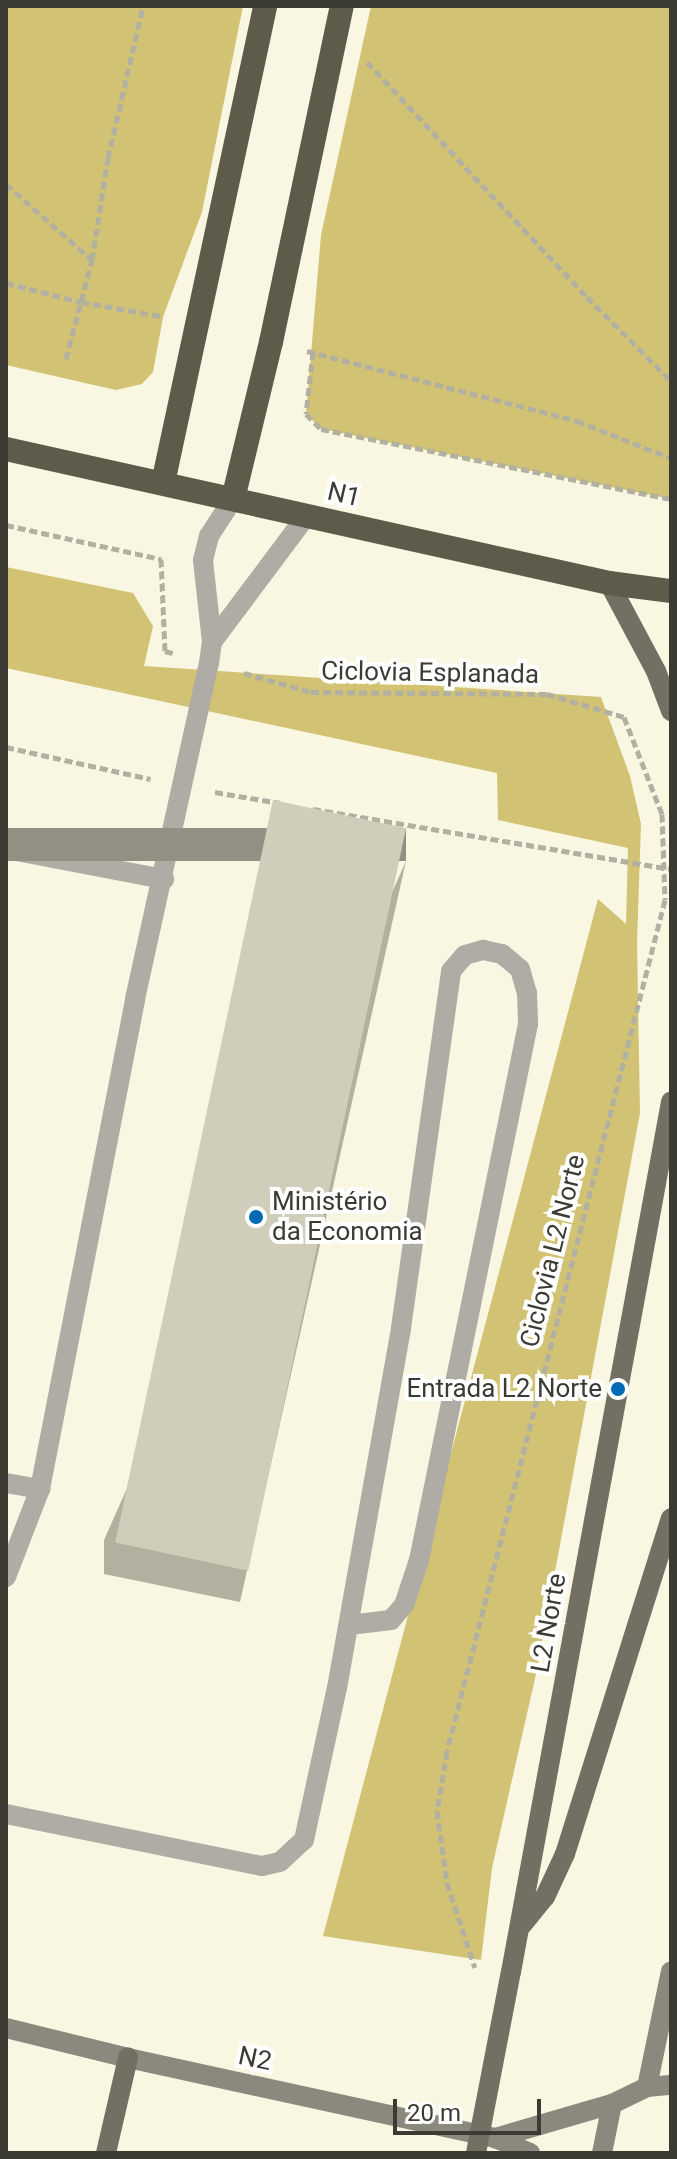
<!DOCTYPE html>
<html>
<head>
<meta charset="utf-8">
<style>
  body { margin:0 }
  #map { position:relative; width:677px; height:2159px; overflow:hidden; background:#f9f6e2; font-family:Roboto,sans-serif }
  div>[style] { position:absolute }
  .green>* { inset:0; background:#d1c373 }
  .path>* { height:5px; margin-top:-2.5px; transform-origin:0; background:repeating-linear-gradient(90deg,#b2b0a1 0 8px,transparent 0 12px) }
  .lane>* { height:20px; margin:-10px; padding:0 10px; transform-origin:10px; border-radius:10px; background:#aeaca4 }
  .secondary>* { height:20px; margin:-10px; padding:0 10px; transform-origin:10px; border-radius:10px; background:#8b897d }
  .primary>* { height:20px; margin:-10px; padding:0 10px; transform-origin:10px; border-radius:10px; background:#727062 }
  .highway>* { height:24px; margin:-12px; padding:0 12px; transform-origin:12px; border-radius:12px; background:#5d5b4a }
  .primary-bridge>* { height:20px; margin:-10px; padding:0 10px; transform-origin:10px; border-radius:10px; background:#727062 }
  .wall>* { inset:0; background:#b3b0a0 }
  .shaded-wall>* { inset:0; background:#929082; transform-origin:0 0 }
  .building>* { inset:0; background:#d0cdba; transform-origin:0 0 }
  .dots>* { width:22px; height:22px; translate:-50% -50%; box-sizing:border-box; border:4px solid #fff; border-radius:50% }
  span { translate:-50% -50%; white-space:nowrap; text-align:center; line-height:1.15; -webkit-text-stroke:8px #fff; paint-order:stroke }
  .street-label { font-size:26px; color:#3b3a33 }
  .poi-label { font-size:26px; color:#3b3a33 }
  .left { translate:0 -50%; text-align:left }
  .right { translate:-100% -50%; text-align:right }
  .frame { position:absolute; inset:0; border:8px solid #3b3a33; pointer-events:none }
  .scale { position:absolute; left:393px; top:2099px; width:148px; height:36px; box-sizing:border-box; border:4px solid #3b3a33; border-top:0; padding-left:10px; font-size:24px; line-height:28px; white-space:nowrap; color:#3b3a33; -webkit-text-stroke:6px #fff; paint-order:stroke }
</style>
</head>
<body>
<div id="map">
  <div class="green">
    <i style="clip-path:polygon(6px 6px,243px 6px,202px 212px,163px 317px,153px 372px,142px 384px,116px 390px,6px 365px)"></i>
    <i style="clip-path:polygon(371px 6px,671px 6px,671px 499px,321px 429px,306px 414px,321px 235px)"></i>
    <i style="clip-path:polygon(6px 567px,133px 593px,153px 626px,144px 666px,601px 697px,630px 776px,641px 824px,637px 942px,640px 1113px,536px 1674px,492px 1868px,481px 1960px,323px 1936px,598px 899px,626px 924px,628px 848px,498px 820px,497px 773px,6px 668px)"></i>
  </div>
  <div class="path">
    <i style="left:367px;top:62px;width:322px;rotate:46.9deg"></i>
    <i style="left:587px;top:297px;width:119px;rotate:45deg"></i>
    <i style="left:6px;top:184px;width:115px;rotate:41.5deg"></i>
    <i style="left:6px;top:283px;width:77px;rotate:14.2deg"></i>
    <i style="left:81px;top:302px;width:81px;rotate:9.9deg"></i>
    <i style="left:307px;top:351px;width:279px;rotate:14.5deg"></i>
    <i style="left:577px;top:421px;width:101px;rotate:21.5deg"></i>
    <i style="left:313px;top:352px;width:62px;rotate:96.4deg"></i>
    <i style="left:306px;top:414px;width:21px;rotate:45deg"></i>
    <i style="left:321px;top:429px;width:357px;rotate:11.3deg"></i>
    <i style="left:66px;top:359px;width:102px;rotate:-75.3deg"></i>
    <i style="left:92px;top:260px;width:103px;rotate:-81.1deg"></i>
    <i style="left:108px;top:158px;width:156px;rotate:-77deg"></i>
    <i style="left:6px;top:525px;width:159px;rotate:12.4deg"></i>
    <i style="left:161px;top:559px;width:92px;rotate:87.5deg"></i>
    <i style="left:165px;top:651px;width:11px;rotate:15deg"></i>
    <i style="left:244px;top:673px;width:70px;rotate:15.8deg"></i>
    <i style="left:311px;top:692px;width:236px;rotate:0.5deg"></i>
    <i style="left:547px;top:694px;width:80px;rotate:16.6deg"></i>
    <i style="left:624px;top:717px;width:104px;rotate:68.6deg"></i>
    <i style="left:662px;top:814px;width:86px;rotate:88deg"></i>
    <i style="left:665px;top:900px;width:878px;rotate:104.37deg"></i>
    <i style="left:447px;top:1751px;width:61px;rotate:99.5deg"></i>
    <i style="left:437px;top:1811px;width:73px;rotate:82.1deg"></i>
    <i style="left:447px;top:1883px;width:89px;rotate:71.8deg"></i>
    <i style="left:6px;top:747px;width:148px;rotate:12.5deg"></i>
    <i style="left:215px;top:792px;width:66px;rotate:9.6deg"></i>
    <i style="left:313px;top:809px;width:363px;rotate:9.5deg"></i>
  </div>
  <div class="lane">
    <i style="left:212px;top:642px;width:159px;rotate:-53.2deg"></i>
    <i style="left:6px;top:849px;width:161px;rotate:10.8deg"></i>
    <i style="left:6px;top:1483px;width:35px;rotate:10deg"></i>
    <i style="left:6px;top:1577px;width:94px;rotate:-68.9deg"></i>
    <i style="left:40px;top:1489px;width:499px;rotate:-79deg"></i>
    <i style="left:135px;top:999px;width:344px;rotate:-77.6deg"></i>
    <i style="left:209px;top:663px;width:21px;rotate:-82deg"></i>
    <i style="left:212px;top:642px;width:82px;rotate:-96.3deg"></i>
    <i style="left:203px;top:560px;width:25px;rotate:-76deg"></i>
    <i style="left:209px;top:536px;width:44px;rotate:-57deg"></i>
    <i style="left:6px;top:1814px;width:261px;rotate:11.5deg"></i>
    <i style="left:262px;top:1866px;width:18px;rotate:-13deg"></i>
    <i style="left:280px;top:1862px;width:33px;rotate:-43deg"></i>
    <i style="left:304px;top:1840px;width:156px;rotate:-77.8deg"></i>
    <i style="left:337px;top:1688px;width:366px;rotate:-79.9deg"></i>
    <i style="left:401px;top:1328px;width:360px;rotate:-82deg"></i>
    <i style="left:451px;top:971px;width:21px;rotate:-49deg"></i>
    <i style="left:465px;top:955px;width:19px;rotate:-16deg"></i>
    <i style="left:483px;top:950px;width:19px;rotate:12deg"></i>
    <i style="left:502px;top:954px;width:23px;rotate:40deg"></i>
    <i style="left:520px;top:969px;width:25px;rotate:74deg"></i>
    <i style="left:527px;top:993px;width:31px;rotate:88deg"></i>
    <i style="left:528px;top:1024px;width:547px;rotate:101.49deg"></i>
    <i style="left:419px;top:1560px;width:47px;rotate:108.4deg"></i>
    <i style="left:404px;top:1605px;width:20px;rotate:131deg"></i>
    <i style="left:391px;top:1620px;width:42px;rotate:173.2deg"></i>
  </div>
  <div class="secondary">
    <i style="left:6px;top:2028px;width:126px;rotate:13.8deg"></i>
    <i style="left:128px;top:2058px;width:376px;rotate:12.3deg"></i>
    <i style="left:495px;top:2138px;width:38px;rotate:23deg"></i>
    <i style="left:647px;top:2087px;width:118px;rotate:-78.3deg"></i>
    <i style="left:495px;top:2138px;width:122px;rotate:-16.2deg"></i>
    <i style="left:612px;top:2104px;width:39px;rotate:-26deg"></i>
    <i style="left:647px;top:2087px;width:24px;rotate:-5deg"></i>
    <i style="left:602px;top:2153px;width:50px;rotate:-78.5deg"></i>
  </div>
  <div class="primary">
    <i style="left:609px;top:583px;width:100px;rotate:61.9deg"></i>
    <i style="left:656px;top:671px;width:43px;rotate:69.4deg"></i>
    <i style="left:522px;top:1925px;width:36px;rotate:-51deg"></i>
    <i style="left:545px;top:1897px;width:47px;rotate:-65.1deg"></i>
    <i style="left:565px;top:1854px;width:352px;rotate:-72.5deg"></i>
    <i style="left:511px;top:1972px;width:885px;rotate:-79.58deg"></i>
    <i style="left:106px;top:2153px;width:98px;rotate:-77deg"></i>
  </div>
  <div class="highway">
    <i style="left:6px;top:449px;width:618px;rotate:12.53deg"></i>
    <i style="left:609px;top:583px;width:63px;rotate:7.4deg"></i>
    <i style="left:163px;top:483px;width:488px;rotate:-77.9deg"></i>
    <i style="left:233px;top:499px;width:162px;rotate:-76.4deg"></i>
    <i style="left:271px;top:342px;width:343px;rotate:-78.1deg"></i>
  </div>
  <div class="primary-bridge">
    <i style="left:476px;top:2153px;width:184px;rotate:-79.1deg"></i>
  </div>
  <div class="wall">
    <i style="clip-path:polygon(406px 861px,240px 1602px,104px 1574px,104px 1540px)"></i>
  </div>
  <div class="shaded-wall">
    <i style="left:406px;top:828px;width:33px;height:759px;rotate:90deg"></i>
  </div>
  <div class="building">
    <i style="left:273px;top:800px;width:136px;height:759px;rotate:12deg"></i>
  </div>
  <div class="dots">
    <i style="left:256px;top:1217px;background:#016ab6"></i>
    <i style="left:618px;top:1389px;background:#016ab6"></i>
  </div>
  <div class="street-label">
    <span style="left:344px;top:495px;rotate:13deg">N1</span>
    <span style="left:430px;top:673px;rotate:1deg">Ciclovia Esplanada</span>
    <span style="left:553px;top:1251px;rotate:-76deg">Ciclovia L2 Norte</span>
    <span style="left:549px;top:1623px;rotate:-80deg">L2 Norte</span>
    <span style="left:255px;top:2059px;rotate:12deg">N2</span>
  </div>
  <div class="poi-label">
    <span class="left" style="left:272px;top:1217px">Ministério<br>da Economia</span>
    <span class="right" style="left:602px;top:1389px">Entrada L2 Norte</span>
  </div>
  <div class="frame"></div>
  <div class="scale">20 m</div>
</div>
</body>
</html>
